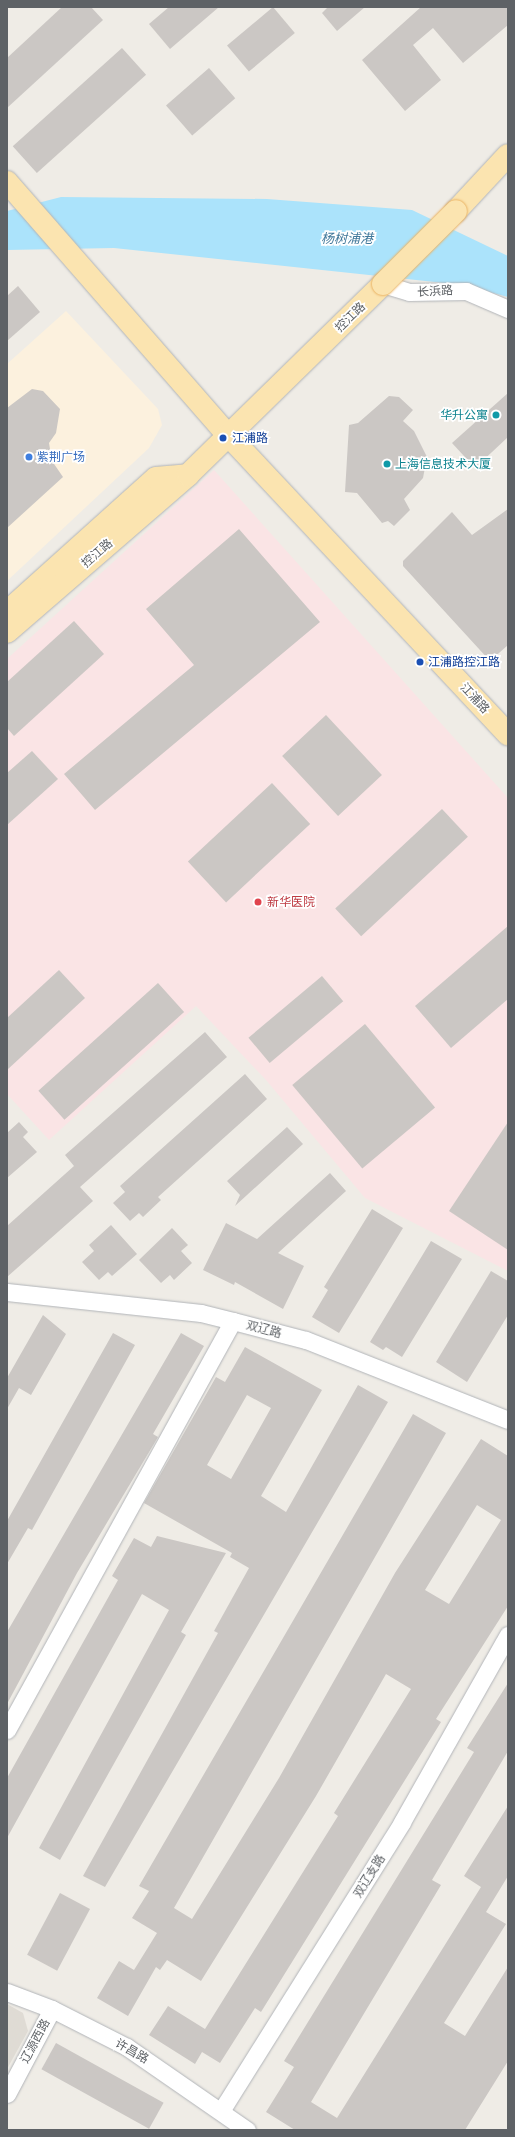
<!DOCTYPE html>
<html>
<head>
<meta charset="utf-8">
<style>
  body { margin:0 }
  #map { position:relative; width:515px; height:2137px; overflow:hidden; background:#efece6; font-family:"Exo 2","Noto Sans SC",sans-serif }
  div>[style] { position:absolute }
  .commercial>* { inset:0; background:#fcf1de }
  .education>* { inset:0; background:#dfdbd4 }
  .medical>* { inset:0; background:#fae4e5 }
  .water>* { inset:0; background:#abe3fb }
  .building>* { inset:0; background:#cbc7c4; transform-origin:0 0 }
  .roads { filter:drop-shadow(0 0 1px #b1b4b8) drop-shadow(0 0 1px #b1b4b8) }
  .minor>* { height:17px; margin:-8.5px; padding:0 8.5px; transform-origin:8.5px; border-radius:8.5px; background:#fff }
  .major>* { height:22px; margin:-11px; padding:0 11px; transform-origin:11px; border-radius:11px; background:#fbe4b0 }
  .bridges { filter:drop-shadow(0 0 1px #eab364) drop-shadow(0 0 1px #eab364) }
  .major-bridge>* { height:22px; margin:-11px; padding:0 11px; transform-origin:11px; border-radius:11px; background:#fbe4b0 }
  .dots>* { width:11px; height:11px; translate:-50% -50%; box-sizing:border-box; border:2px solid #fff; border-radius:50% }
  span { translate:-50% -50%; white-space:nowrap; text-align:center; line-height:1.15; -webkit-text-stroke:3.5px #fff; paint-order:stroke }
  .street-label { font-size:12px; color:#5e6266 }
  .culture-label { font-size:12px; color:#0d838f }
  .right { translate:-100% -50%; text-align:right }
  .left { translate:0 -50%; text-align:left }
  .transit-label { font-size:12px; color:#164399 }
  .shop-label { font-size:12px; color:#366cbe }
  .health-label { font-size:12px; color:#be3a42 }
  .water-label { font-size:13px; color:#42799b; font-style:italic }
  .frame { position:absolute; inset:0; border:8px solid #5e6266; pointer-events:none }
</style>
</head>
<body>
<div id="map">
  <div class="commercial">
    <i style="clip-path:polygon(66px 311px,158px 409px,162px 425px,149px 448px,7px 581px,7px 364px)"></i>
  </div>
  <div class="education">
    <i style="clip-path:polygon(7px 2004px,23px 2013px,28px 2031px,7px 2069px)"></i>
  </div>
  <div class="medical">
    <i style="clip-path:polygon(214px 470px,508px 798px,508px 1271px,365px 1198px,266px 1080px,196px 1006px,49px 1140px,7px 1094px,7px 659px)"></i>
  </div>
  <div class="water">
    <i style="clip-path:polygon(61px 197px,267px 199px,412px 210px,508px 256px,508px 297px,463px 285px,114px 248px,7px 250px,7px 211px)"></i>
  </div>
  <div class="building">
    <i style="clip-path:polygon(62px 7px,91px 7px,103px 20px,7px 108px,7px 58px)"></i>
    <i style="clip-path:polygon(169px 7px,219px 7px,170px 49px,149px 24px)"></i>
    <i style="left:273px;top:7px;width:34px;height:60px;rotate:50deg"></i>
    <i style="clip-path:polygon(328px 7px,365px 7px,337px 31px,322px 13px)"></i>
    <i style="clip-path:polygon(421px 7px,508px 7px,508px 25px,463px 63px,433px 28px,413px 45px,441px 80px,405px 111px,362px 60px)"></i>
    <i style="left:122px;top:48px;width:36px;height:147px;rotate:48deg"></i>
    <i style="left:209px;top:68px;width:40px;height:57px;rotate:49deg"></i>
    <i style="clip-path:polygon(18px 286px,40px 312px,7px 341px,7px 296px)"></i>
    <i style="clip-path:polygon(32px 389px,43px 391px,60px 409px,56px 433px,49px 443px,52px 461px,63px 477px,7px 528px,7px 408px)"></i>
    <i style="clip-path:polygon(508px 393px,508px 437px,475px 468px,452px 443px)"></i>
    <i style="clip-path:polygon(389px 396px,399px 397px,413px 410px,403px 421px,414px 431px,427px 457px,423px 478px,404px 499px,410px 510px,394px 526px,388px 521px,382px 523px,357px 493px,345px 492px,349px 425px,358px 423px)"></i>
    <i style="clip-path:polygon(508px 509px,508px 645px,490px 661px,403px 566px,403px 561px,452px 512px,472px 535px)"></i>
    <i style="clip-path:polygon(239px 529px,320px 622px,95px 810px,64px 774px,194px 665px,146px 609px)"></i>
    <i style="clip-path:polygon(74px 621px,104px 654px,14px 736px,7px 728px,7px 682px)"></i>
    <i style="left:326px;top:715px;width:82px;height:60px;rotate:47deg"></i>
    <i style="clip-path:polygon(32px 751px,58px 779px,7px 825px,7px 773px)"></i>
    <i style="left:272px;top:783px;width:56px;height:115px;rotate:47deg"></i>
    <i style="left:442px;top:809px;width:38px;height:146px;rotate:47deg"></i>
    <i style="clip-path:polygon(508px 926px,508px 999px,451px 1048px,415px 1006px)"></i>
    <i style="clip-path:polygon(59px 970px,85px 998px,7px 1070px,7px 1018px)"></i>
    <i style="left:322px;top:976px;width:33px;height:96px;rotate:50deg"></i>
    <i style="left:158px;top:983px;width:39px;height:161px;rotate:48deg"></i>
    <i style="left:365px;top:1024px;width:109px;height:95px;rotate:50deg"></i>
    <i style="clip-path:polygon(205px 1032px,227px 1057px,80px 1187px,93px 1201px,7px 1277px,7px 1226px,74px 1166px,65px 1155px)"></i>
    <i style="clip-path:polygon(245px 1074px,267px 1099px,158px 1197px,161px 1200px,143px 1217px,139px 1213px,130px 1221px,113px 1203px,125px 1192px,120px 1186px)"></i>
    <i style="clip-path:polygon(19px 1122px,28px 1132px,23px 1137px,37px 1152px,7px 1178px,7px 1133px)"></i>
    <i style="clip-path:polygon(508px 1122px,508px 1250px,449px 1211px)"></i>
    <i style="clip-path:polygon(287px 1127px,303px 1144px,235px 1206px,240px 1195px,227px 1181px)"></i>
    <i style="clip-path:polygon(330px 1173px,346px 1191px,278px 1253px,304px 1266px,283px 1309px,235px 1282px,234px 1285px,203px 1270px,226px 1223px,257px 1239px)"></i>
    <i style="clip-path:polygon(372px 1209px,403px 1228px,339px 1333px,312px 1317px,328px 1290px,324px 1287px)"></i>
    <i style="clip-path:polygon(111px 1225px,137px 1254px,112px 1276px,108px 1272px,99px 1280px,82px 1262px,94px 1251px,89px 1245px)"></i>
    <i style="clip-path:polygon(172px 1228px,188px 1245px,181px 1251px,192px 1263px,174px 1280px,170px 1275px,161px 1283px,139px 1260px)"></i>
    <i style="clip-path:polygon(431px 1241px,462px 1259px,402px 1357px,386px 1347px,383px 1350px,370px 1342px)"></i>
    <i style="clip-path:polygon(491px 1271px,508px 1281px,508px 1315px,467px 1382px,436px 1362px)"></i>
    <i style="clip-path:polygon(43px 1315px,66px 1334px,31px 1395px,19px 1388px,7px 1409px,7px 1378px)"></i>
    <i style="clip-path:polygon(113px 1333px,135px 1345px,32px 1530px,28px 1528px,7px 1564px,7px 1521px)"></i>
    <i style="clip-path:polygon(181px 1333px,204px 1346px,153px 1434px,158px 1437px,77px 1573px,7px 1704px,7px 1632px)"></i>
    <i style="clip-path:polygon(evenodd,245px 1347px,322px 1390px,261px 1496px,286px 1512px,358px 1385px,388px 1402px,105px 1887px,83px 1876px,218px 1633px,214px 1631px,249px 1568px,230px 1557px,232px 1553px,144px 1503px,216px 1377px,225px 1382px,245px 1347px,247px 1395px,271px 1408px,231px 1479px,207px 1465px,247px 1395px)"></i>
    <i style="clip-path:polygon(evenodd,413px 1414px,446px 1433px,174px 1908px,192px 1919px,279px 1778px,395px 1573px,481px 1439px,508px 1456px,508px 1606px,436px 1719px,441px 1722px,261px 2012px,255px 2008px,220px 2063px,202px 2052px,195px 2064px,149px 2035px,168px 2006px,205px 2029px,338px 1816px,334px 1813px,411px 1689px,386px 1674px,316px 1796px,201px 1981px,167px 1960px,160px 1970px,156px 1967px,128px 2016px,97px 1998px,119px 1961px,134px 1970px,157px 1933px,132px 1918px,149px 1891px,139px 1886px,413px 1414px,477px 1505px,501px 1520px,449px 1604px,425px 1590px,477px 1505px)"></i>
    <i style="clip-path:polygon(157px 1536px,226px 1553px,181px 1632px,186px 1635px,60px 1860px,39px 1848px,169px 1610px,142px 1594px,7px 1838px,7px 1778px,118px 1580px,112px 1576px,134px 1538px,151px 1547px)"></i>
    <i style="clip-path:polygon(508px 1683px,508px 1751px,432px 1880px,441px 1885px,311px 2102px,337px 2118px,481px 1887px,464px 1876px,508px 1806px,508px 1876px,486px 1912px,506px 1924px,444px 2023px,465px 2036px,508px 1967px,508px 2061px,465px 2130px,295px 2130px,266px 2112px,294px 2067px,284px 2061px,474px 1752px,467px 1748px)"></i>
    <i style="left:60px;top:1893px;width:34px;height:70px;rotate:28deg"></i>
    <i style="left:56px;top:2043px;width:123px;height:30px;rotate:29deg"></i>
  </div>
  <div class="roads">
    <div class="minor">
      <i style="left:383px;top:284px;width:27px;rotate:17deg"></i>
      <i style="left:409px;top:292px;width:57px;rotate:-1deg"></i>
      <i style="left:466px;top:291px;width:46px;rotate:23.2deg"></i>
      <i style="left:7px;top:1292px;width:195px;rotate:6.2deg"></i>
      <i style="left:201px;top:1313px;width:33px;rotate:14deg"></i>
      <i style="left:233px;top:1321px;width:75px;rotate:14.6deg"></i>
      <i style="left:306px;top:1340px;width:217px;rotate:21.6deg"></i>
      <i style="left:7px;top:1730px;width:467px;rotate:-61.1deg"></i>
      <i style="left:7px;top:1992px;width:48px;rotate:20.7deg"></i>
      <i style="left:52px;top:2009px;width:84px;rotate:26.9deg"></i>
      <i style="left:127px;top:2047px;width:146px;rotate:34.7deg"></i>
      <i style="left:7px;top:2094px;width:96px;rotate:-62.1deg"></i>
      <i style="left:221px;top:2111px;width:341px;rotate:-57.9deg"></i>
      <i style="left:402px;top:1822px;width:215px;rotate:-60.5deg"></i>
    </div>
    <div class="major">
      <i style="left:7px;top:182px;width:336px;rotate:48.9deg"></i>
      <i style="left:228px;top:435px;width:410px;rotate:46.9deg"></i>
      <i style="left:456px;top:211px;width:76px;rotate:-47.1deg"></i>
      <i style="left:7px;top:612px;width:200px;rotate:-42deg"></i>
      <i style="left:156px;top:478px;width:32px;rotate:-5deg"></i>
      <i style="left:7px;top:632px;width:240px;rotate:-40.9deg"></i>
      <i style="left:188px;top:475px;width:273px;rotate:-44.4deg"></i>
    </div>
  </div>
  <div class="bridges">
    <div class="major-bridge">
      <i style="left:383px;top:284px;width:103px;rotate:-45deg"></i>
    </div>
  </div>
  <div class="dots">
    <i style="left:496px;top:415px;background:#0f9aa8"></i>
    <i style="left:223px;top:438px;background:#1a4fb4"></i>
    <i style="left:29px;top:457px;background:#3f7fe0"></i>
    <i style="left:387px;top:464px;background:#0f9aa8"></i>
    <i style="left:420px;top:662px;background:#1a4fb4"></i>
    <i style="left:258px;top:902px;background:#e0444e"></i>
  </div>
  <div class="street-label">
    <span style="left:435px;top:291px;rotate:-3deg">长浜路</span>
    <span style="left:350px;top:317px;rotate:-44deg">控江路</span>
    <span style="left:97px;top:553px;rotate:-41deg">控江路</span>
    <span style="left:475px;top:698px;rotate:47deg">江浦路</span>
    <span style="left:264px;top:1329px;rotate:15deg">双辽路</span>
    <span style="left:369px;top:1876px;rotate:-58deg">双辽支路</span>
    <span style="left:35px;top:2041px;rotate:-62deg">辽源西路</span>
    <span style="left:132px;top:2051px;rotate:30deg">许昌路</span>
  </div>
  <div class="culture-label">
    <span class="right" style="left:488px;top:415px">华升公寓</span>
    <span class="left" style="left:395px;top:464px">上海信息技术大厦</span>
  </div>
  <div class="transit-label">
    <span class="left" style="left:232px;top:438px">江浦路</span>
    <span class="left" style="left:428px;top:662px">江浦路控江路</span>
  </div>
  <div class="shop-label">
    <span class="left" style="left:37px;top:457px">紫荆广场</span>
  </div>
  <div class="health-label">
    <span class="left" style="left:267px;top:902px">新华医院</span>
  </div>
  <div class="water-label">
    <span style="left:347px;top:238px">杨树浦港</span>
  </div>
  <div class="frame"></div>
</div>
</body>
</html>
